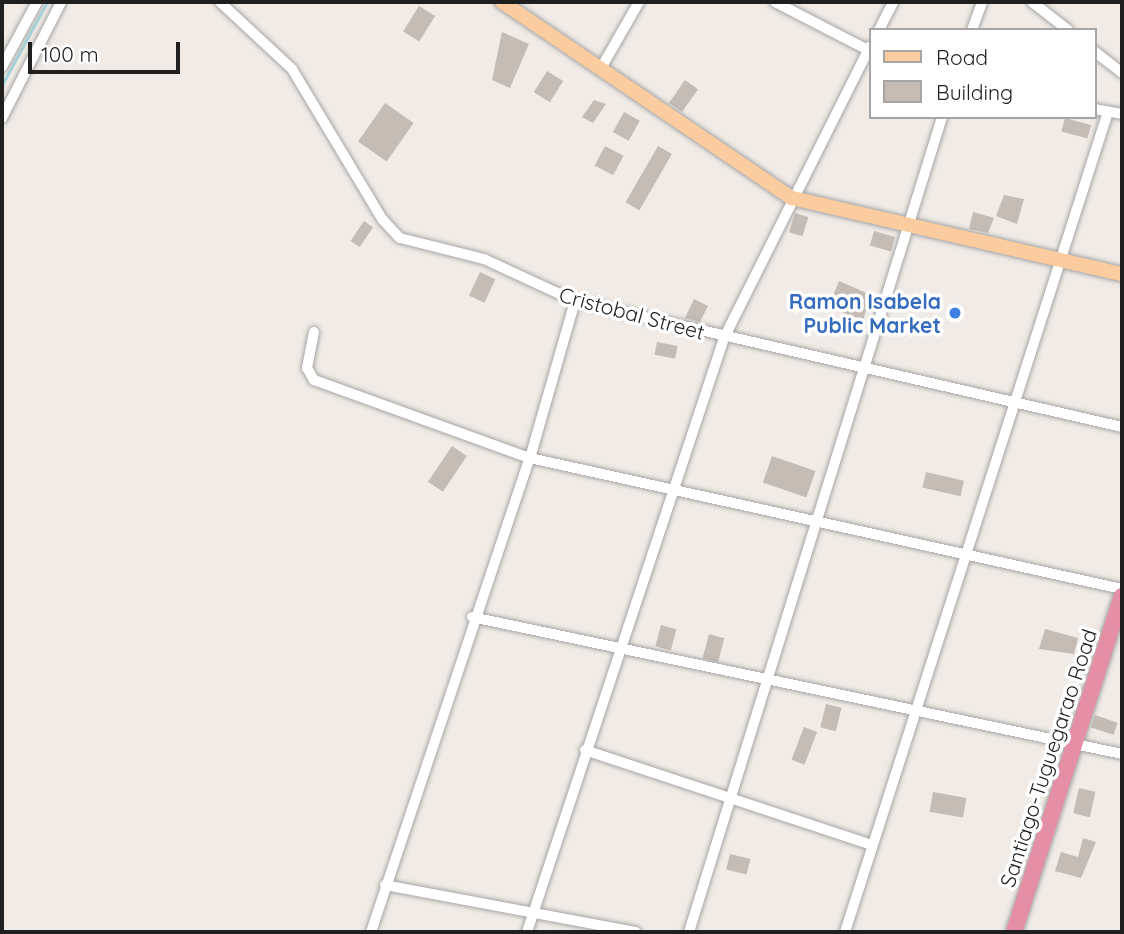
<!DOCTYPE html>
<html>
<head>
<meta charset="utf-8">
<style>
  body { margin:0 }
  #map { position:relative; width:1124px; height:934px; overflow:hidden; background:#f0ebe6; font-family:Quicksand,sans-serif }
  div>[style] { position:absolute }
  .stream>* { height:2.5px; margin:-1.25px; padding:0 1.25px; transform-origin:1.25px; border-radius:1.25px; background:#a7d5dc }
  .building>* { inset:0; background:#c4bbb5; transform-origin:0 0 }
  .roads { filter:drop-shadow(0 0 2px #a6a6a6) drop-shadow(0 0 2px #a6a6a6) }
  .minor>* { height:10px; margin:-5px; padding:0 5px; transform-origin:5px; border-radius:5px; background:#fff }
  .major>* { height:14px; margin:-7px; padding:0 7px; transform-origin:7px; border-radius:7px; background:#facca0 }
  .highway>* { height:16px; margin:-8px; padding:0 8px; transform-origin:8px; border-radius:8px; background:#e58fa6 }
  .dots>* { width:19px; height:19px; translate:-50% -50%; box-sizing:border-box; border:4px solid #fff; border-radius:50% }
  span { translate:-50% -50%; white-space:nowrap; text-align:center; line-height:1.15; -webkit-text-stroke:7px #fff; paint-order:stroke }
  .shop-label { font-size:21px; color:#366cbe; font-weight:700 }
  .right { translate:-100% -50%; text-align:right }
  .street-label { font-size:21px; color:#1f1f1f }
  .frame { position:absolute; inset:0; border:4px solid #1f1f1f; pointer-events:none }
  .legend { position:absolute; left:869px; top:28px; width:228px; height:91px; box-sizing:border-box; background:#fff; border:2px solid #a5a5a5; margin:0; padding:9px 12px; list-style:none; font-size:21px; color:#1f1f1f }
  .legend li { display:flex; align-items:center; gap:14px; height:35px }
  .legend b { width:35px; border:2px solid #a5a5a5 }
  .scale { position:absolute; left:28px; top:42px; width:152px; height:32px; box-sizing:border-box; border:4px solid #1f1f1f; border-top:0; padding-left:9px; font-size:21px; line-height:24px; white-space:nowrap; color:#1f1f1f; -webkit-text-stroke:5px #fff; paint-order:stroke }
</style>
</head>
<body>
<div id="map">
  <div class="stream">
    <i style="left:2px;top:85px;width:94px;rotate:-61.5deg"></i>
  </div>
  <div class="building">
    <i style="left:419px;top:6px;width:19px;height:30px;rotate:32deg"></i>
    <i style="clip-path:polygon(502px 32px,529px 44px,510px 88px,492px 80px)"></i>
    <i style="left:547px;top:71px;width:19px;height:25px;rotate:32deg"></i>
    <i style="left:685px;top:80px;width:16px;height:28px;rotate:35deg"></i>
    <i style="clip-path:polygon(594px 100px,606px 104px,593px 123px,582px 117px)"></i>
    <i style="left:385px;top:103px;width:35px;height:47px;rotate:35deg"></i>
    <i style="left:624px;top:112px;width:18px;height:23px;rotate:29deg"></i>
    <i style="left:1065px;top:118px;width:27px;height:14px;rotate:15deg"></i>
    <i style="left:605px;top:146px;width:21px;height:22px;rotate:28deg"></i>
    <i style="left:658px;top:146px;width:16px;height:65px;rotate:30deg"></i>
    <i style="clip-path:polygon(1004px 195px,1024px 199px,1017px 224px,996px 216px)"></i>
    <i style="clip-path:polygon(973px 212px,994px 218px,988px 233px,969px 229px)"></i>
    <i style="left:795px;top:213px;width:14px;height:20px;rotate:17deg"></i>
    <i style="left:364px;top:221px;width:11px;height:24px;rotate:34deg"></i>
    <i style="left:874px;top:231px;width:22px;height:15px;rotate:16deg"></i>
    <i style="left:480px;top:272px;width:17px;height:26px;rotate:25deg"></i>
    <i style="clip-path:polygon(839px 281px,871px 295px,863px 320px,828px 308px)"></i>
    <i style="clip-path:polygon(694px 299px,708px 306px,700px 322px,685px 318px)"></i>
    <i style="left:657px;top:342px;width:21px;height:13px;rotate:11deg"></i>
    <i style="left:452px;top:446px;width:18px;height:43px;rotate:34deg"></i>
    <i style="left:772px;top:456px;width:46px;height:28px;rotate:19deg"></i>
    <i style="left:926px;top:472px;width:39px;height:16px;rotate:13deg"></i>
    <i style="left:661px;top:625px;width:16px;height:22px;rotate:15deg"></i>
    <i style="clip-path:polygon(1045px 629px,1078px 638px,1074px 654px,1039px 649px)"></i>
    <i style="left:709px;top:634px;width:16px;height:25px;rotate:15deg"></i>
    <i style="left:826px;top:704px;width:16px;height:24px;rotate:14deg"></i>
    <i style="left:1095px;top:715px;width:24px;height:13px;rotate:19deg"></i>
    <i style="left:804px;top:727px;width:14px;height:35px;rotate:21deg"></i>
    <i style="left:1079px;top:788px;width:17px;height:26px;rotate:13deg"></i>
    <i style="left:933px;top:792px;width:34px;height:20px;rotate:10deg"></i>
    <i style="clip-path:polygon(1083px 838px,1096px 842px,1081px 878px,1055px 871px,1061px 852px,1078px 857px)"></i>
    <i style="left:730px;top:854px;width:21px;height:16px;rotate:14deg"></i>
  </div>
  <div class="roads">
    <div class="minor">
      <i style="left:220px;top:2px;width:98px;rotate:42.9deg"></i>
      <i style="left:292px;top:69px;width:175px;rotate:59deg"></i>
      <i style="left:382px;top:219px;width:26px;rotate:47deg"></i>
      <i style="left:400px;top:238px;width:87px;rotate:14deg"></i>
      <i style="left:484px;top:259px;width:100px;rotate:24.8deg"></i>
      <i style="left:575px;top:301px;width:561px;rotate:12.97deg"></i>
      <i style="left:775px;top:2px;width:107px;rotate:27.3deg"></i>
      <i style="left:1032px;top:2px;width:46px;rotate:37.9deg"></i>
      <i style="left:879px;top:30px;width:31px;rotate:-63deg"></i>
      <i style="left:972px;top:30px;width:30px;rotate:-70deg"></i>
      <i style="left:1094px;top:51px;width:36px;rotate:38deg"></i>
      <i style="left:2px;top:67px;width:74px;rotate:-61.7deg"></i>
      <i style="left:600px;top:70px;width:78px;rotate:-60.2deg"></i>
      <i style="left:1094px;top:109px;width:28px;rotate:10deg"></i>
      <i style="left:2px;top:118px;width:130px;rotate:-63deg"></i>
      <i style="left:314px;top:332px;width:37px;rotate:101deg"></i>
      <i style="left:307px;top:368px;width:14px;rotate:60deg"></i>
      <i style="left:314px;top:380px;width:230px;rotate:19.9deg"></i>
      <i style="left:530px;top:458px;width:606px;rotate:12.48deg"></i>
      <i style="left:472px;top:617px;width:664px;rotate:11.9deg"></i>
      <i style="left:585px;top:750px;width:302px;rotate:18.3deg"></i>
      <i style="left:385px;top:885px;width:255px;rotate:10.6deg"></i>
      <i style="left:371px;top:932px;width:500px;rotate:-71.5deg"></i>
      <i style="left:530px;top:458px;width:163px;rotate:-74deg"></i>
      <i style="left:527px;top:932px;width:626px;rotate:-71.65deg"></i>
      <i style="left:724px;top:338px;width:326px;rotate:-63.4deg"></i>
      <i style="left:689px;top:932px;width:853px;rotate:-72.75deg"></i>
      <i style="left:845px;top:932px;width:861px;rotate:-72.22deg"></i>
    </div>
    <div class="major">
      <i style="left:502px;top:2px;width:350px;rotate:34.1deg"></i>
      <i style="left:792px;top:198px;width:339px;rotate:13deg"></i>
    </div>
    <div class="highway">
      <i style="left:1014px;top:932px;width:353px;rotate:-72.2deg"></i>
    </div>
  </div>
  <div class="dots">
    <i style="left:955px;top:313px;background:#3f7fe0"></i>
  </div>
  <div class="shop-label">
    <span class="right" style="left:941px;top:313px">Ramon Isabela<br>Public Market</span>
  </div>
  <div class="street-label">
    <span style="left:632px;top:313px;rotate:15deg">Cristobal Street</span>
    <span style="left:1048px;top:758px;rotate:-72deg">Santiago-Tuguegarao Road</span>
  </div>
  <div class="frame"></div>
  <ul class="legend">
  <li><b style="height:9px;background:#facca0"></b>Road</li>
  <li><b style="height:19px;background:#c4bbb5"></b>Building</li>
  </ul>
  <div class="scale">100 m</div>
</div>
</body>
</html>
